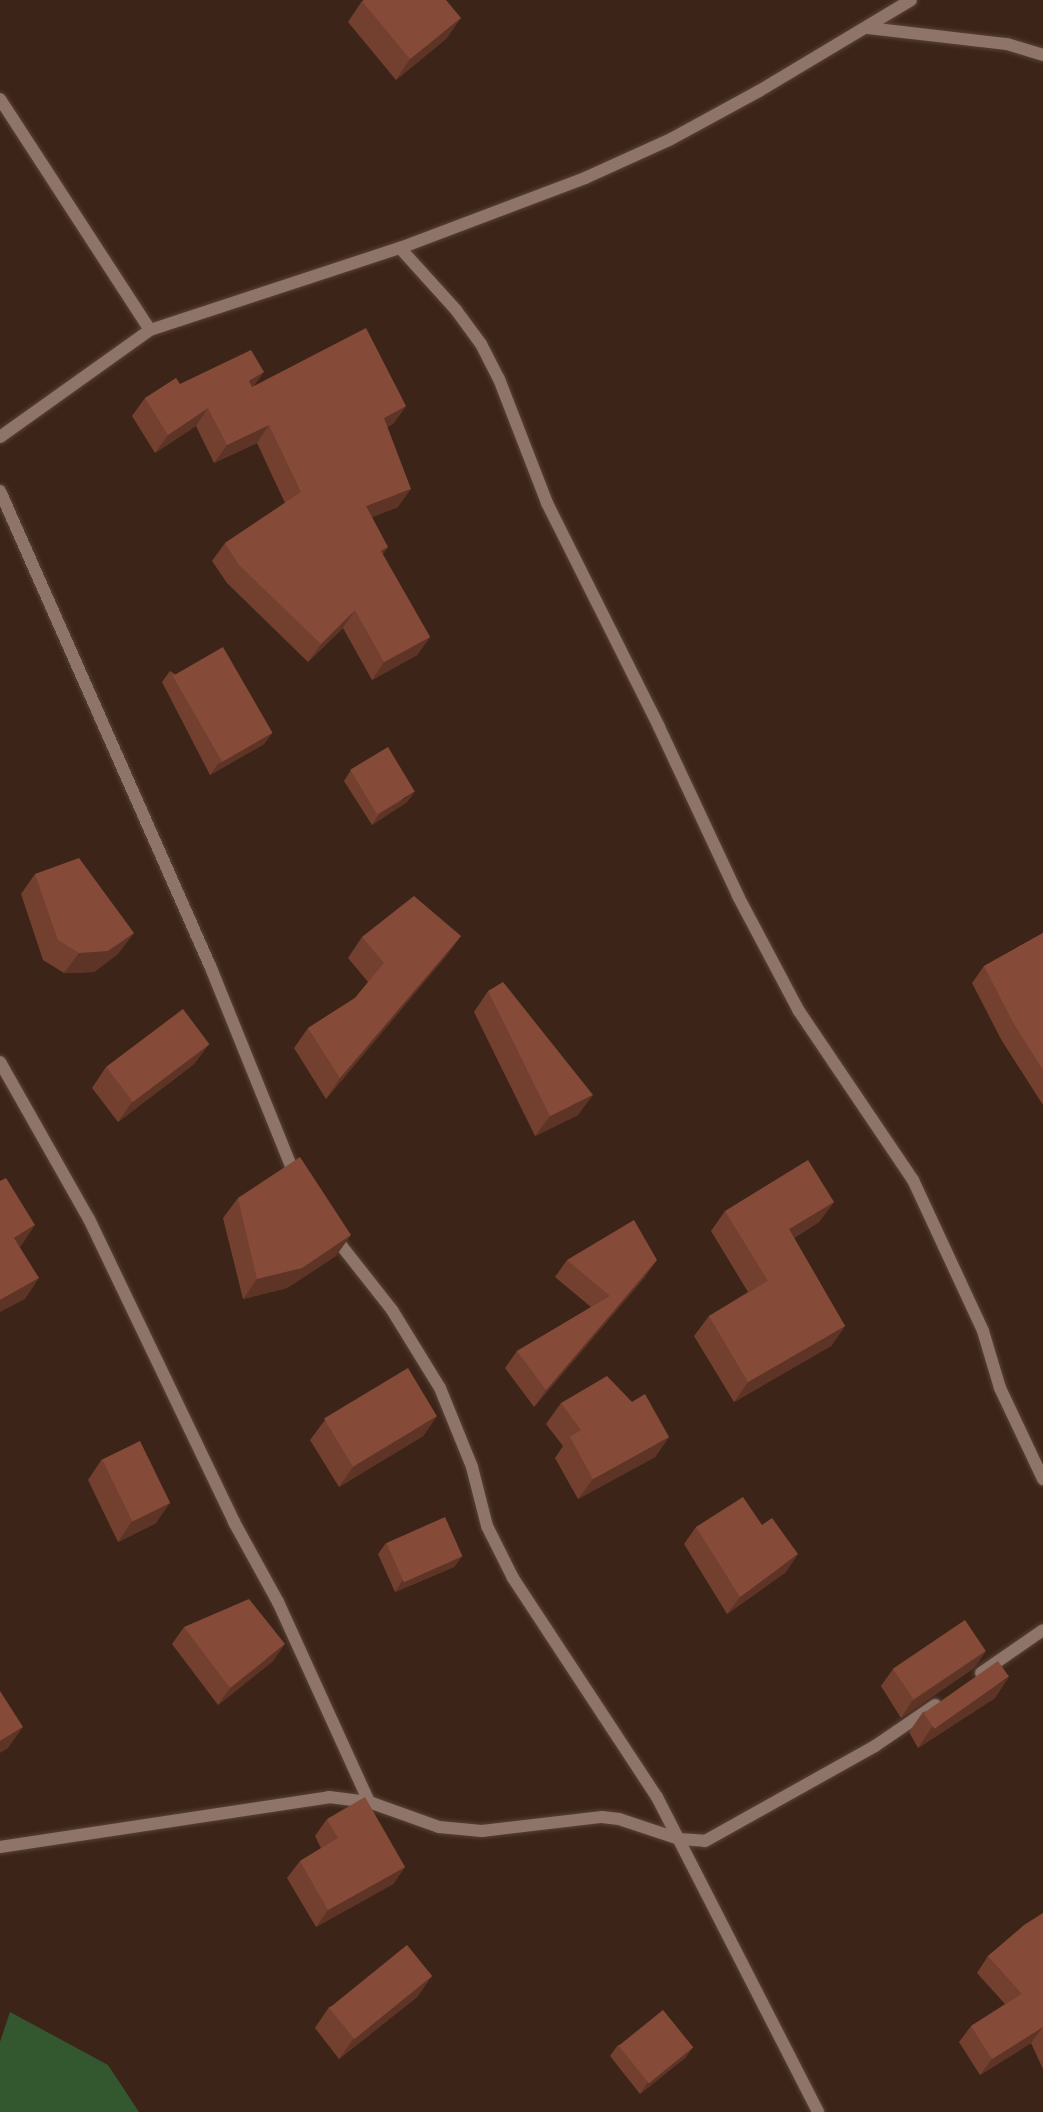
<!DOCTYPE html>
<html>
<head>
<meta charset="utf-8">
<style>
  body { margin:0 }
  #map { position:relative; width:1043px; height:2112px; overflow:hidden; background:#3c2518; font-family:Figtree,sans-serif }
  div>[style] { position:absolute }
  .green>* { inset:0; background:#335830 }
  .roads { filter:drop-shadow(0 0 2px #584236) drop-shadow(0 0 2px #584236) }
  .minor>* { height:12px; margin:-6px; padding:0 6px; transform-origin:6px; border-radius:6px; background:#8f7469 }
  .wall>* { inset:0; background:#734030 }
  .shaded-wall>* { inset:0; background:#5e3427 }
  .building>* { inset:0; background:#864b38; transform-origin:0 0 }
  span { translate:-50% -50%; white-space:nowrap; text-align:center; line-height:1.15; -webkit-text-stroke:4.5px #311c0e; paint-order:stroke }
</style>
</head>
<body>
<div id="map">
  <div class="green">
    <i style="clip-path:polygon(10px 2012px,108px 2065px,139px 2112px,0 2112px,0 2042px)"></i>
  </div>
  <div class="roads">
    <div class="minor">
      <i style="left:868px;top:28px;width:140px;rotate:6.6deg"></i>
      <i style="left:1007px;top:44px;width:38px;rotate:17deg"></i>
      <i style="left:0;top:99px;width:275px;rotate:57deg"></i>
      <i style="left:400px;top:248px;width:84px;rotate:47.9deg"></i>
      <i style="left:456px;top:310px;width:42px;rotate:53.7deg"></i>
      <i style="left:481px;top:344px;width:39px;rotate:63deg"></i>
      <i style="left:499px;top:379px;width:133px;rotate:68.8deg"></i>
      <i style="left:547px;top:503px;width:250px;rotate:63.4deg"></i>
      <i style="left:659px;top:727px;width:187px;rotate:64.9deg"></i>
      <i style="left:738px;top:896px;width:130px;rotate:62.1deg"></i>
      <i style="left:799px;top:1011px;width:204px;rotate:56deg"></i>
      <i style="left:913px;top:1180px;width:166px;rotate:65.1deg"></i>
      <i style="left:983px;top:1331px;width:59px;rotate:73.4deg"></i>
      <i style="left:1000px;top:1388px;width:101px;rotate:64.7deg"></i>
      <i style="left:0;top:437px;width:184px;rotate:-35.5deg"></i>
      <i style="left:150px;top:330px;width:263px;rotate:-18.2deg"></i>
      <i style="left:400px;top:248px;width:198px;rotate:-20.7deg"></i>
      <i style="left:585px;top:178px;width:94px;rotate:-24.4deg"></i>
      <i style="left:671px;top:139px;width:100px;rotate:-28.6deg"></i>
      <i style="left:759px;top:91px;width:177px;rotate:-30.9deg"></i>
      <i style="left:0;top:491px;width:522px;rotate:66.14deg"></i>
      <i style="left:211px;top:968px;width:227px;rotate:68deg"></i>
      <i style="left:0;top:1062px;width:180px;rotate:60.5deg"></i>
      <i style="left:89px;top:1219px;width:336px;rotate:64.4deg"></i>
      <i style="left:234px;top:1522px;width:91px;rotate:61.2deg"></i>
      <i style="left:278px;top:1602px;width:220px;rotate:65.5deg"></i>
      <i style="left:333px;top:1235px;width:95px;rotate:51.8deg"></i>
      <i style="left:392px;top:1310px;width:92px;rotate:58.4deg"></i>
      <i style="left:440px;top:1388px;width:85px;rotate:67.9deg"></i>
      <i style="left:472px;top:1467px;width:61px;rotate:75.7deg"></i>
      <i style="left:487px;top:1526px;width:58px;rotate:63.4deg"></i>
      <i style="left:513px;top:1578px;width:262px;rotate:56.7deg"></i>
      <i style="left:657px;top:1797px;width:354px;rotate:62.9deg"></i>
      <i style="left:981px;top:1673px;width:75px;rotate:-34.7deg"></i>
      <i style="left:0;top:1847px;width:333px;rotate:-8.6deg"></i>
      <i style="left:329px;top:1797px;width:40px;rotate:7.1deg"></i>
      <i style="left:369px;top:1802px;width:74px;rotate:19.7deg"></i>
      <i style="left:439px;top:1827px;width:43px;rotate:5.3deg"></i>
      <i style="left:482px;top:1831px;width:121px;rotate:-6.7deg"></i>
      <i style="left:602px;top:1817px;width:17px;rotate:7deg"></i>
      <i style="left:619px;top:1819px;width:63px;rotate:18.4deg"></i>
      <i style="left:679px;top:1839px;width:26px;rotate:4deg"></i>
      <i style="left:705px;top:1841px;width:195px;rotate:-29.2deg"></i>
      <i style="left:875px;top:1746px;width:73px;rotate:-34.3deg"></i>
    </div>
  </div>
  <div class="wall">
    <i style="clip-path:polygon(362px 1px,447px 38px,396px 80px,348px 22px)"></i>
    <i style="clip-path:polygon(180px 384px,254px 386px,406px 406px,393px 424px,387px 427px,398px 507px,372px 517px,383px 555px,430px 637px,417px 655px,372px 680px,343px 628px,308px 662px,227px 583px,212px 561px,225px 543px,285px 503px,257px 443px,214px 463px,196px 426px,155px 453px,132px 416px,145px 398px)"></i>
    <i style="clip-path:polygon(170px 671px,272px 733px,264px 744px,210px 775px,162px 682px)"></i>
    <i style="clip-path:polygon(351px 770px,407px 802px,372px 825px,344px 781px)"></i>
    <i style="clip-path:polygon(35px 874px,119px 953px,94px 972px,64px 973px,43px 960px,21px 894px)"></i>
    <i style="clip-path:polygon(1043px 933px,1043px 1105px,1002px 1041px,972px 983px,984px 966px)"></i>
    <i style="clip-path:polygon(461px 936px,446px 956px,326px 1099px,294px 1048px,308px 1028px,355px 998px,368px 982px,348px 958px,362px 937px)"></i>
    <i style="clip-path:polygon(488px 991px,578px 1115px,535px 1136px,474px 1012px)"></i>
    <i style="clip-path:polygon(209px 1044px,194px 1064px,118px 1122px,92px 1088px,106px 1067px)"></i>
    <i style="clip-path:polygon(238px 1198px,336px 1256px,287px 1288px,243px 1299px,223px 1218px)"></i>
    <i style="clip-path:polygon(834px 1202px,819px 1222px,794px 1238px,845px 1326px,831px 1346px,734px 1402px,694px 1336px,709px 1316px,748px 1292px,711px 1231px,725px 1211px)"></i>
    <i style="clip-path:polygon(567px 1260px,645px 1277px,534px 1407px,505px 1368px,517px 1351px,591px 1307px,555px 1277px)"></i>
    <i style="clip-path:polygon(632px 1402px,669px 1437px,655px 1457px,578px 1499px,555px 1458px,563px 1446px,546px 1424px,561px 1403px)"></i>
    <i style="clip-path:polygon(437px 1416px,423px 1436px,339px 1487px,310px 1440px,325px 1420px)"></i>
    <i style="clip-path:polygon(102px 1459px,156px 1523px,118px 1542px,88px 1480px)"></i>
    <i style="clip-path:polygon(762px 1525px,786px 1572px,727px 1614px,684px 1544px,696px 1527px)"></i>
    <i style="clip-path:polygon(386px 1543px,462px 1556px,454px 1567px,395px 1592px,378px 1554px)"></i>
    <i style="clip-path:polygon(184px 1627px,273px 1661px,218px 1705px,172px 1644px)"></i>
    <i style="clip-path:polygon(986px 1651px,974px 1668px,901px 1718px,881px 1686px,893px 1669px)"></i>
    <i style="clip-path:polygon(995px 1698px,918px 1748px,909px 1732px,923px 1712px)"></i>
    <i style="clip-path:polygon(327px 1819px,405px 1867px,393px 1884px,316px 1927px,287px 1878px,300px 1861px,321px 1848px,315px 1836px)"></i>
    <i style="clip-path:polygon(1043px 1913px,1043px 2069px,1031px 2043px,980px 2075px,959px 2042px,971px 2026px,1005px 2004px,977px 1973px,988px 1956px)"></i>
    <i style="clip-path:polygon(432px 1976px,417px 1997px,339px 2059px,315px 2028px,329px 2007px)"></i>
    <i style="clip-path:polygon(618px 2045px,693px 2047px,685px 2058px,640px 2094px,610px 2056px)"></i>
  </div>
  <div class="shaded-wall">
    <i style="clip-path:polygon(461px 18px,447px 38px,396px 80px,410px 59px)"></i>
    <i style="clip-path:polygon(264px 372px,251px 390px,249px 381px)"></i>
    <i style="clip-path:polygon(406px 406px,393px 424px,371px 436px,384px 418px)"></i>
    <i style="clip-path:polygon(208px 408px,196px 426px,155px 453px,168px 435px)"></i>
    <i style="clip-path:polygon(269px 425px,257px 443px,214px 463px,227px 445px)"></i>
    <i style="clip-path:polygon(411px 489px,398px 507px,354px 524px,366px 506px)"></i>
    <i style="clip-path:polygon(388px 547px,376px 565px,381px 551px)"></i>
    <i style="clip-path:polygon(355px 610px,343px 628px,308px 662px,321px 644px)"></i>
    <i style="clip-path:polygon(430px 637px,417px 655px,372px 680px,384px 662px)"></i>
    <i style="clip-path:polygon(272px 733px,264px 744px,210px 775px,218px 764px)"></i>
    <i style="clip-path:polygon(415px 792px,407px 802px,372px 825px,379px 814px)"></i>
    <i style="clip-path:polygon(134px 933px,119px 953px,94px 972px,64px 973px,79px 953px)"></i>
    <i style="clip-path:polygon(461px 936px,446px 956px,326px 1099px,340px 1078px)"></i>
    <i style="clip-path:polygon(209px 1044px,194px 1064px,118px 1122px,132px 1102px)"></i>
    <i style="clip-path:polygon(593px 1095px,578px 1115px,535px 1136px,550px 1116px)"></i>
    <i style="clip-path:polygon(834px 1202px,819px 1222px,774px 1250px,789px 1229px)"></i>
    <i style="clip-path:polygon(35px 1225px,21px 1246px,0 1259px,14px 1238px)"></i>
    <i style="clip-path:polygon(351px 1235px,336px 1256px,287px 1288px,243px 1299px,257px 1279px)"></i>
    <i style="clip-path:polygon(657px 1260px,645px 1277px,534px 1407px,546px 1390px)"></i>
    <i style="clip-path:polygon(39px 1278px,25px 1299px,0 1312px,0 1300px)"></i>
    <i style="clip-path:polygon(845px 1326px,831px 1346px,734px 1402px,748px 1382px)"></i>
    <i style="clip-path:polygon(437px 1416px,423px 1436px,339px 1487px,353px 1467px)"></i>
    <i style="clip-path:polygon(669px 1437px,655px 1457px,578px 1499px,593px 1479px)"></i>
    <i style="clip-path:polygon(170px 1503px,156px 1523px,118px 1542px,132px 1521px)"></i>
    <i style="clip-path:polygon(798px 1554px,786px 1572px,727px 1614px,740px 1597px)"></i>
    <i style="clip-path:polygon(462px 1556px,454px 1567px,395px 1592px,402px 1581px)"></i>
    <i style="clip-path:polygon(285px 1644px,273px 1661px,218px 1705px,230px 1688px)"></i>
    <i style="clip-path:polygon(986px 1651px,974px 1668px,901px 1718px,912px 1701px)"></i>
    <i style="clip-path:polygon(1009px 1677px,995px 1698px,918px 1748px,932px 1727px)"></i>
    <i style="clip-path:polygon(23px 1727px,8px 1748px,0 1753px,0 1741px)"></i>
    <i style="clip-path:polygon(405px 1867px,393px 1884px,316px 1927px,328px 1910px)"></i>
    <i style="clip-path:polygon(432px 1976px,417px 1997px,339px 2059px,354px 2038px)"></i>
    <i style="clip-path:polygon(1043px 2027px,1031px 2043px,980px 2075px,992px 2059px)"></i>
    <i style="clip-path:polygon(693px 2047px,685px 2058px,640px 2094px,647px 2083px)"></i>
  </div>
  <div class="building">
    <i style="clip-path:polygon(364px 0,446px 0,461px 18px,410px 59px,362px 1px)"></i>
    <i style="clip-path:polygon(366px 328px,406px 406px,384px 418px,411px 489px,366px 506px,388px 547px,381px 551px,430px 637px,384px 662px,355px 610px,321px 644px,239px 565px,225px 543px,301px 492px,269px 425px,227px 445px,208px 408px,168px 435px,145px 398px,176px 378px,180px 384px,251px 350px,264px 372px,249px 381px,252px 387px)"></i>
    <i style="left:223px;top:647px;width:99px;height:58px;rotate:60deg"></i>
    <i style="left:388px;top:747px;width:52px;height:44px;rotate:59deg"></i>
    <i style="clip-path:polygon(79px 858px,134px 933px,108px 951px,79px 953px,58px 940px,35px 874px)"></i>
    <i style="clip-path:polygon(414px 896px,461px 936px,340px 1078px,308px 1028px,355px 998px,384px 963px,362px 937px)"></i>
    <i style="clip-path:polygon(1043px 933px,1043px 1070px,1014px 1024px,984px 966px)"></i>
    <i style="clip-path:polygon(503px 982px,593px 1095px,550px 1116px,488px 991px)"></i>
    <i style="left:183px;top:1009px;width:44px;height:96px;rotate:53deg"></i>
    <i style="clip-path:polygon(300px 1157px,351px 1235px,302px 1268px,257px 1279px,238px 1198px)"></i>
    <i style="clip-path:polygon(808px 1160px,834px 1202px,789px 1229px,845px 1326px,748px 1382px,709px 1316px,768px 1281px,725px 1211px)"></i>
    <i style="clip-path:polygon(6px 1178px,35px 1225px,14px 1238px,39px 1278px,0 1300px,0 1181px)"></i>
    <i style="clip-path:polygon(634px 1220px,657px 1260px,546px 1390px,517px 1351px,610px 1296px,567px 1260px)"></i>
    <i style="left:408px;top:1368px;width:56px;height:98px;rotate:59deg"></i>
    <i style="clip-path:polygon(607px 1376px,632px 1402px,645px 1394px,669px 1437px,593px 1479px,570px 1437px,581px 1430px,561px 1403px)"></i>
    <i style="left:140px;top:1441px;width:69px;height:42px;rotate:64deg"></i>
    <i style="clip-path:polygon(743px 1497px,762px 1525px,772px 1518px,798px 1554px,740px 1597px,696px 1527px)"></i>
    <i style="left:445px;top:1517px;width:43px;height:64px;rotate:66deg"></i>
    <i style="clip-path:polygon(249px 1599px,285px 1644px,230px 1688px,184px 1627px)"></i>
    <i style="left:965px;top:1620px;width:37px;height:87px;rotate:56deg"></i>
    <i style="left:998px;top:1661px;width:19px;height:91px;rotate:55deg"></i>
    <i style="clip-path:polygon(0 1691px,23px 1727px,0 1741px)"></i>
    <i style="clip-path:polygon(365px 1797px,405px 1867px,328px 1910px,300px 1861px,338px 1838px,327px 1819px)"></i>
    <i style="clip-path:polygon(1043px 1913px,1043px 2028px,1043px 2027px,992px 2059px,971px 2026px,1022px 1994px,988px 1956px,1024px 1925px)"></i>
    <i style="left:407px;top:1945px;width:40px;height:100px;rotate:51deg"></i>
    <i style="left:663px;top:2010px;width:48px;height:57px;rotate:51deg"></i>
  </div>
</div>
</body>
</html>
